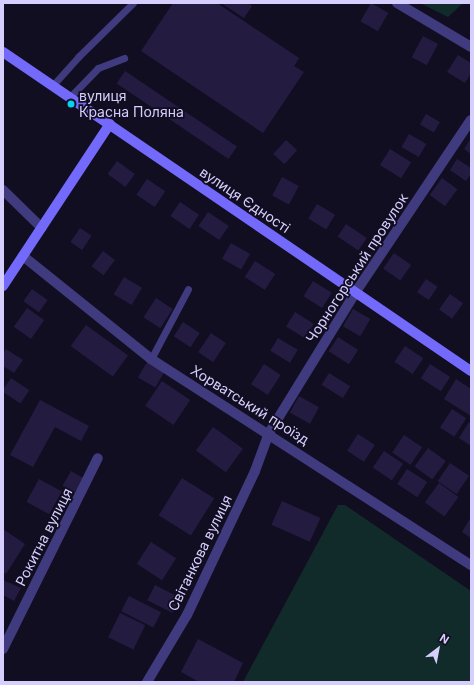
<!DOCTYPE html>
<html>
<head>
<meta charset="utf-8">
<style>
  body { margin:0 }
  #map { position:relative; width:474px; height:685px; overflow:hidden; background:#120e21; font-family:Inter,sans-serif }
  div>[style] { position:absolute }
  .green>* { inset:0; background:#112b2b }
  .building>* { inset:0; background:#241b41; transform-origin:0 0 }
  .lane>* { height:7px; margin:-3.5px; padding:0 3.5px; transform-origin:3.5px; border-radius:3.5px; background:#403a7e }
  .street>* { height:10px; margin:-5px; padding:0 5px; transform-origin:5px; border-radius:5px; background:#403a7e }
  .secondary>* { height:10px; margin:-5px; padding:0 5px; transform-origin:5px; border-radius:5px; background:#7369fa }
  .dots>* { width:11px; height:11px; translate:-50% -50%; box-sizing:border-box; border:2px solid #120e21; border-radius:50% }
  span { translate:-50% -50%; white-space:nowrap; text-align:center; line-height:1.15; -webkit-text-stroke:3.5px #120e21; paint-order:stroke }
  .poi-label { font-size:14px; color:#d6cffe }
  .left { translate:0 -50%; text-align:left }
  .street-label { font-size:14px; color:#d6cffe }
  .frame { position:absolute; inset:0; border:4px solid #d6cffe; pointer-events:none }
  .north { position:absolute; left:418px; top:629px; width:40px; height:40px; -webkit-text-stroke:3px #120e21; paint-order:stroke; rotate:32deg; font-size:11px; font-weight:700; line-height:16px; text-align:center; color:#d6cffe }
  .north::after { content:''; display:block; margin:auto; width:14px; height:18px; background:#d6cffe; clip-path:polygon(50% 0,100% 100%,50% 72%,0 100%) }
</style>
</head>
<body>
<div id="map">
  <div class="green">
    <i style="clip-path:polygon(420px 3px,463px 3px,448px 17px)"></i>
    <i style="clip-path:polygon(338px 505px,345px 505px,471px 591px,471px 682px,243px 682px)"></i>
  </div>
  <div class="building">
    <i style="clip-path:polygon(173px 3px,217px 3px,299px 58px,294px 66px,304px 72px,263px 133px,141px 51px)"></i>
    <i style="clip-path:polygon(221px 3px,248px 3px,252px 6px,244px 18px)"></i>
    <i style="left:371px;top:3px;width:20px;height:21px;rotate:30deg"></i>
    <i style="left:423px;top:36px;width:17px;height:24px;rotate:28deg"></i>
    <i style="clip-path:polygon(458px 55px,471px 63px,471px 73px,465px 83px,447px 72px)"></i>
    <i style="left:125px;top:71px;width:135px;height:15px;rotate:34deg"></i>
    <i style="left:426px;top:114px;width:16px;height:12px;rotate:30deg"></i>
    <i style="left:409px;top:134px;width:20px;height:15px;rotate:30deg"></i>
    <i style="clip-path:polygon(471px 138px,471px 154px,464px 149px)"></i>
    <i style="left:286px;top:140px;width:15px;height:19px;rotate:42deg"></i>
    <i style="left:390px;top:149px;width:25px;height:19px;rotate:32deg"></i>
    <i style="clip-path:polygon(457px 159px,471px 168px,471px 174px,466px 181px,450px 170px)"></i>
    <i style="left:117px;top:161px;width:22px;height:16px;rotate:36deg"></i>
    <i style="left:282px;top:177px;width:19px;height:21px;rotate:28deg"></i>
    <i style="left:442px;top:178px;width:19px;height:21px;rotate:36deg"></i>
    <i style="left:147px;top:179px;width:22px;height:19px;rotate:34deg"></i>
    <i style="left:180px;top:202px;width:23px;height:17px;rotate:34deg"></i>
    <i style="left:317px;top:204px;width:21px;height:17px;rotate:31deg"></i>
    <i style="left:208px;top:212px;width:25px;height:17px;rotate:34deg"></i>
    <i style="left:346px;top:224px;width:25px;height:15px;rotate:34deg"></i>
    <i style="left:80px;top:228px;width:14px;height:17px;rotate:34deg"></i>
    <i style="left:231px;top:243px;width:22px;height:18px;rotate:30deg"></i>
    <i style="left:103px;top:251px;width:15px;height:19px;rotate:37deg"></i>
    <i style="left:394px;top:253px;width:21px;height:19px;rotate:35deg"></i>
    <i style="left:255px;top:261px;width:24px;height:19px;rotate:33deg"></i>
    <i style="left:124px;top:277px;width:21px;height:20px;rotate:31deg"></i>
    <i style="left:426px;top:279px;width:14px;height:16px;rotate:34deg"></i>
    <i style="left:313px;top:281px;width:22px;height:18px;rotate:32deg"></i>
    <i style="left:32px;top:289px;width:19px;height:15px;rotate:35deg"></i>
    <i style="left:450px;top:294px;width:16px;height:19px;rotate:35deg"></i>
    <i style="left:156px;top:298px;width:20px;height:23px;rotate:33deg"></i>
    <i style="left:27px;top:308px;width:21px;height:23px;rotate:35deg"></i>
    <i style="left:353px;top:309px;width:20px;height:20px;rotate:30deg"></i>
    <i style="left:295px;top:312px;width:22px;height:17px;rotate:32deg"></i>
    <i style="left:183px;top:322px;width:20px;height:17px;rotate:33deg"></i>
    <i style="left:86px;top:325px;width:52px;height:26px;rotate:36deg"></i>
    <i style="left:211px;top:333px;width:18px;height:23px;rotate:34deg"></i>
    <i style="left:338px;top:337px;width:24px;height:17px;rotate:33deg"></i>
    <i style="left:278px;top:338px;width:23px;height:15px;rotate:31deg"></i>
    <i style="left:405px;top:346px;width:22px;height:19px;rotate:34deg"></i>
    <i style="clip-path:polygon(6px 349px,23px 360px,14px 373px,3px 366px,3px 353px)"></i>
    <i style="left:147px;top:362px;width:20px;height:18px;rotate:30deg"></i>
    <i style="left:264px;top:364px;width:20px;height:24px;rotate:33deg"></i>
    <i style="left:430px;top:364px;width:24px;height:17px;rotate:33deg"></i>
    <i style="left:329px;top:373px;width:25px;height:14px;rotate:32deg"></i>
    <i style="left:11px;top:378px;width:22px;height:16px;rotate:34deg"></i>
    <i style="clip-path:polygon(456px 379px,471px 389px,471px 416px,444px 399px)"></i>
    <i style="left:162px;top:381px;width:34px;height:30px;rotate:34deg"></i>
    <i style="left:299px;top:396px;width:23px;height:19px;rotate:29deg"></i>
    <i style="clip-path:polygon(40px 400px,89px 426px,81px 441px,55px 427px,33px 467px,10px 455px)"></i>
    <i style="left:452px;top:409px;width:17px;height:22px;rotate:33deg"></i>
    <i style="clip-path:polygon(469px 422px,471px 424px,471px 446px,459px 438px)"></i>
    <i style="left:213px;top:427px;width:37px;height:29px;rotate:36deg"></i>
    <i style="left:358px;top:434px;width:20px;height:20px;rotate:33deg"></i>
    <i style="left:404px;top:435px;width:22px;height:21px;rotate:34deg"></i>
    <i style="left:428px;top:448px;width:22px;height:23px;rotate:36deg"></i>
    <i style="left:384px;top:451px;width:23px;height:20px;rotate:34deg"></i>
    <i style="left:450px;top:463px;width:23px;height:22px;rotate:34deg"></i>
    <i style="left:407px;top:469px;width:24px;height:18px;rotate:33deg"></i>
    <i style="left:71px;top:471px;width:14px;height:17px;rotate:30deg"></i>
    <i style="left:182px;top:478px;width:38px;height:44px;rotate:32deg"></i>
    <i style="left:39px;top:479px;width:26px;height:26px;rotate:29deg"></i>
    <i style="left:439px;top:483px;width:24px;height:24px;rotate:36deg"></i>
    <i style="left:282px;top:501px;width:42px;height:26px;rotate:24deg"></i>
    <i style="clip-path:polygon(471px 517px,471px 538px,462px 532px)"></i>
    <i style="clip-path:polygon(3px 529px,25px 544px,6px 574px,3px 572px)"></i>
    <i style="left:151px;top:542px;width:30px;height:26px;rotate:33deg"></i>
    <i style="clip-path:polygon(3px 580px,21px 588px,14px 601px,3px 595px)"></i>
    <i style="left:155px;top:585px;width:28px;height:17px;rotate:27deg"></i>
    <i style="left:129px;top:596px;width:36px;height:17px;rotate:27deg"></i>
    <i style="left:120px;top:613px;width:28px;height:27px;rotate:26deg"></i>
    <i style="clip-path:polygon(198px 639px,243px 663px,234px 682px,199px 682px,181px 672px)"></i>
  </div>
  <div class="lane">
    <i style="left:53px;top:85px;width:38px;rotate:-48deg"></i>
    <i style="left:78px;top:57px;width:77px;rotate:-44.5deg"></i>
    <i style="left:70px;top:97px;width:40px;rotate:-46deg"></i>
    <i style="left:98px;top:68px;width:28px;rotate:-21deg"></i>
    <i style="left:151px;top:359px;width:79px;rotate:-62.1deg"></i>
  </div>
  <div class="street">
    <i style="left:397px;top:3px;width:86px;rotate:30.7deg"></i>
    <i style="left:3px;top:190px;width:54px;rotate:44.3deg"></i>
    <i style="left:23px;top:256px;width:164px;rotate:38.8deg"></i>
    <i style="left:151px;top:359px;width:381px;rotate:32.8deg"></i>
    <i style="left:3px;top:649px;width:213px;rotate:-63.6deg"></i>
    <i style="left:147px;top:682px;width:78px;rotate:-59.2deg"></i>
    <i style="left:187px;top:615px;width:159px;rotate:-64.7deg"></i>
    <i style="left:255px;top:471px;width:40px;rotate:-69.8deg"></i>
    <i style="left:269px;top:433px;width:164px;rotate:-58.4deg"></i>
    <i style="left:355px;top:293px;width:208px;rotate:-56.2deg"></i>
  </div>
  <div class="secondary">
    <i style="left:3px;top:52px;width:566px;rotate:34.28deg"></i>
    <i style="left:3px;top:286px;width:194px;rotate:-56.6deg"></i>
  </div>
  <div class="dots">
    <i style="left:71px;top:104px;background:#07d1f1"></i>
  </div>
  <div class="poi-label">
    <span class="left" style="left:79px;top:104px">вулиця<br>Красна Поляна</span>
  </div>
  <div class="street-label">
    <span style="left:245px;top:200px;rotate:34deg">вулиця Єдності</span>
    <span style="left:357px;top:268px;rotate:-57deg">Чорногорський провулок</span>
    <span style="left:250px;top:405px;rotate:32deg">Хорватський проїзд</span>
    <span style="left:44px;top:537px;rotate:-63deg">Рокитна вулиця</span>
    <span style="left:200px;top:553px;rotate:-64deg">Світанкова вулиця</span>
  </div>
  <div class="frame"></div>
  <div class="north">N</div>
</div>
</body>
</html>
